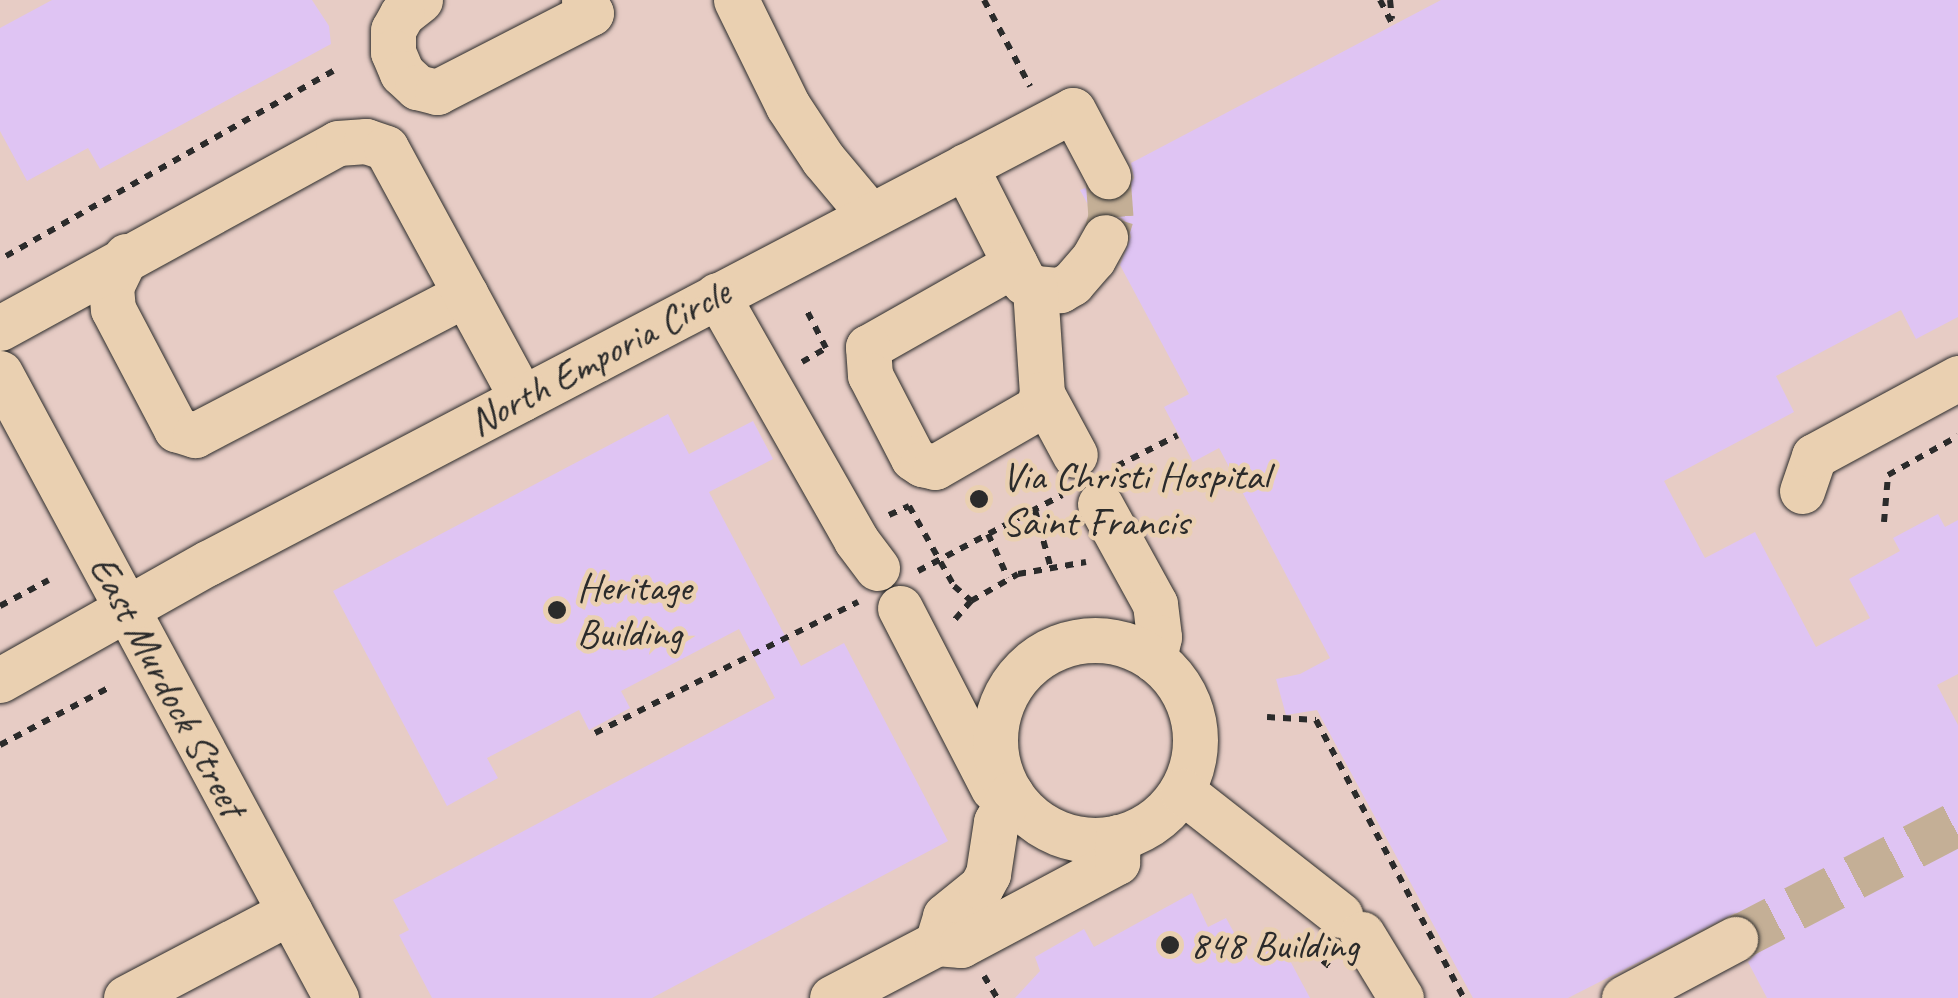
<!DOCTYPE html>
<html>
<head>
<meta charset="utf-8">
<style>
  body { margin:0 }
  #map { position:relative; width:1958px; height:998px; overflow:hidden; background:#ead0b1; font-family:Caveat,sans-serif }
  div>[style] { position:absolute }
  .built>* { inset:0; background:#e7ccc5; transform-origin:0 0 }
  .building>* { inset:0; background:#dfc4f3 }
  .minor-tunnel>* { height:45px; margin-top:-22.5px; transform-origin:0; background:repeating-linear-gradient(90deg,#c4af96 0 45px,transparent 0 67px) }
  .path>* { height:6px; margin-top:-3px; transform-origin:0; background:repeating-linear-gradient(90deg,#2b2b2b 0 8px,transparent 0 16px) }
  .roads { filter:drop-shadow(0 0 2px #2b2b2b) drop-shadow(0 0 2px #2b2b2b) }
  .minor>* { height:45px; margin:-22.5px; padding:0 22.5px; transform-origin:22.5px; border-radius:22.5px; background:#ead0b1 }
  .minor>.ring { margin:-22.5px; padding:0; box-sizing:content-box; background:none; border:45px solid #ead0b1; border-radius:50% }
  .dots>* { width:28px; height:28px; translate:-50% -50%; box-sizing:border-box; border:5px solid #ead0b1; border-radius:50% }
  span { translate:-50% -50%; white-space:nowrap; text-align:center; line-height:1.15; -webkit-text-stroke:9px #ead0b1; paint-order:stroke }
  .street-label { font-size:40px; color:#2b2b2b }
  .poi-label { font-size:40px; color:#2b2b2b }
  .left { translate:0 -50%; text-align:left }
</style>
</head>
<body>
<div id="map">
  <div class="built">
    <i style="left:0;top:0;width:1958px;height:998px"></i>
  </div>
  <div class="building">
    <i style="clip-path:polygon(52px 0,312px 0,329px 26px,331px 44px,100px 169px,88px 148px,27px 181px,0 131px,0 28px)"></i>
    <i style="clip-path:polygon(1441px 0,1958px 0,1958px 317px,1916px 339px,1901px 310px,1776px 376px,1794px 412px,1664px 481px,1705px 558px,1755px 532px,1816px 647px,1870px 618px,1849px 579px,1900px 551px,1893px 538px,1938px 514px,1945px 527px,1958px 520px,1958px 674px,1937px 685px,1958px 725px,1958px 998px,1767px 998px,1748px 962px,1758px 952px,1759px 928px,1748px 916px,1735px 913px,1568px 998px,1473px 998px,1317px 710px,1286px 715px,1276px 679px,1300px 674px,1330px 658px,1219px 448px,1193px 462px,1164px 407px,1189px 394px,1120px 265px,1131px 237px,1128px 224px,1117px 214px,1093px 214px,1080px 190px,1085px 188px,1106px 202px,1121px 199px,1134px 178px,1131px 163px)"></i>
    <i style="clip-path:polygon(668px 414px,689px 454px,753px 421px,773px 459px,709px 492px,801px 666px,844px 643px,948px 841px,652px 998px,432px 998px,399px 935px,409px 930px,393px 900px,775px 698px,739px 629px,621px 691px,630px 708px,589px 730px,579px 710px,487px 758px,498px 778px,447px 806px,333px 591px)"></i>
    <i style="clip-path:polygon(1192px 893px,1208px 927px,1226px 918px,1249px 960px,1280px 942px,1310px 998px,1015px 998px,1040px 971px,1035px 957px,1084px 929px,1094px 947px)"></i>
  </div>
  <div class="minor-tunnel">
    <i style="left:1105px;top:237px;width:21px;rotate:-73deg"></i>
    <i style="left:1111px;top:217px;width:41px;rotate:-94.2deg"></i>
    <i style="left:1735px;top:939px;width:251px;rotate:-27.5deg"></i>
  </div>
  <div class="path">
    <i style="left:984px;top:0;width:98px;rotate:61.9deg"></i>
    <i style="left:1380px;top:0;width:28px;rotate:63deg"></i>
    <i style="left:1390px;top:0;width:19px;rotate:84deg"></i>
    <i style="left:6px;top:256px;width:376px;rotate:-29.5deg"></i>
    <i style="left:802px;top:362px;width:28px;rotate:-30deg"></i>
    <i style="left:826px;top:348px;width:42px;rotate:-117.2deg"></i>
    <i style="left:1117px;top:466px;width:68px;rotate:-26.9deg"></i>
    <i style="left:1035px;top:510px;width:57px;rotate:74.7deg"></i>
    <i style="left:889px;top:515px;width:22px;rotate:-24deg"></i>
    <i style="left:909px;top:506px;width:92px;rotate:60.6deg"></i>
    <i style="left:954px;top:586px;width:23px;rotate:41deg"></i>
    <i style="left:971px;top:601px;width:30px;rotate:131deg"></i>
    <i style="left:1884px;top:522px;width:47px;rotate:-85.1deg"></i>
    <i style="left:1888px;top:475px;width:80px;rotate:-29.1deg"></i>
    <i style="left:988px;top:534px;width:48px;rotate:65.6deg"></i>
    <i style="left:918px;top:571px;width:163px;rotate:-27.8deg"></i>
    <i style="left:971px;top:601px;width:54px;rotate:-29.9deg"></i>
    <i style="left:1018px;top:574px;width:69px;rotate:-10deg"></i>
    <i style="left:0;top:606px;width:55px;rotate:-28deg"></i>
    <i style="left:1267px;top:717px;width:49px;rotate:3.5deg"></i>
    <i style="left:1316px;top:720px;width:315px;rotate:62deg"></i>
    <i style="left:595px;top:733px;width:294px;rotate:-26.5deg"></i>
    <i style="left:0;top:745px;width:122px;rotate:-27.8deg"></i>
    <i style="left:1311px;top:950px;width:27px;rotate:42deg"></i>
    <i style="left:984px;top:976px;width:26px;rotate:59deg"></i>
  </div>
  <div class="roads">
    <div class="minor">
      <i style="left:420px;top:0;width:23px;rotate:142deg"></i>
      <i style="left:402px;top:14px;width:18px;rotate:119deg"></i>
      <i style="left:393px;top:30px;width:22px;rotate:90deg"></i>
      <i style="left:393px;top:52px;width:23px;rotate:67deg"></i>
      <i style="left:402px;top:73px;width:21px;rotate:43deg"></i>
      <i style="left:417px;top:87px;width:21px;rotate:14deg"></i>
      <i style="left:437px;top:92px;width:173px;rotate:-27.2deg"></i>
      <i style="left:591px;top:13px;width:15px;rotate:-118deg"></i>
      <i style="left:736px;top:0;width:118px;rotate:63.9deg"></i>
      <i style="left:788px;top:106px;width:64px;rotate:56.6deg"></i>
      <i style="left:823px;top:159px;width:73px;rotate:50deg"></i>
      <i style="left:965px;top:166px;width:130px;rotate:63deg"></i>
      <i style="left:1024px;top:282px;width:13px;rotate:29deg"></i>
      <i style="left:1035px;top:288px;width:25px;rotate:5deg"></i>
      <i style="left:1060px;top:290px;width:14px;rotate:-30deg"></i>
      <i style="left:1072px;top:283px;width:32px;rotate:-49deg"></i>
      <i style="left:1093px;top:259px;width:25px;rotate:-61deg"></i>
      <i style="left:126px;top:256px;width:34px;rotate:116deg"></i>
      <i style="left:111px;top:287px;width:22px;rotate:85deg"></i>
      <i style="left:113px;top:309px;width:136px;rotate:62.3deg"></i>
      <i style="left:176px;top:429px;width:20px;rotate:18deg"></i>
      <i style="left:195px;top:435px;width:305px;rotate:-27.5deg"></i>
      <i style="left:1015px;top:264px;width:169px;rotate:150.5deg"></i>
      <i style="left:868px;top:347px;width:28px;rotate:86deg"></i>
      <i style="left:870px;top:375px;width:93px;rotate:62.6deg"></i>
      <i style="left:913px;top:458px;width:11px;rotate:34deg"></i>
      <i style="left:922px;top:464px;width:13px;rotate:13deg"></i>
      <i style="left:935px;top:467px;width:118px;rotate:-30deg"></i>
      <i style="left:1037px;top:408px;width:15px;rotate:-70deg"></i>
      <i style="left:1042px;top:394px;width:106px;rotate:-93.8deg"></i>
      <i style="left:717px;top:295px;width:282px;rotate:60.4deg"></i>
      <i style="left:856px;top:540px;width:35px;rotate:53deg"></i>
      <i style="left:0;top:328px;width:385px;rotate:-28.7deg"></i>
      <i style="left:338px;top:143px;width:28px;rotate:-4deg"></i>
      <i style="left:366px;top:141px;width:21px;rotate:19deg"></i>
      <i style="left:386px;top:148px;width:285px;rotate:61.5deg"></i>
      <i style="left:0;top:373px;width:710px;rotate:61.74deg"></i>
      <i style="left:1042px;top:394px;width:69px;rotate:61.6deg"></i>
      <i style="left:1802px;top:491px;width:37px;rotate:-71deg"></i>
      <i style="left:1814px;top:456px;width:164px;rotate:-28.4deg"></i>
      <i style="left:1100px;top:504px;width:114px;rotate:61.2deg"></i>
      <i style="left:1155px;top:604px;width:33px;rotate:83deg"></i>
      <i style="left:1159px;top:637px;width:23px;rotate:103deg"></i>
      <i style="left:900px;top:608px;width:203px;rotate:62.7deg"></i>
      <i class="ring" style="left:995px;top:640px;width:155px;height:155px"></i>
      <i style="left:0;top:680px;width:239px;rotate:-29.4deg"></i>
      <i style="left:208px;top:563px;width:976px;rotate:-27.64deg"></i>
      <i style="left:1073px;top:110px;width:75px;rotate:62.1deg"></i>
      <i style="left:1182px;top:791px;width:201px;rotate:38.1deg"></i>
      <i style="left:1362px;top:934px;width:75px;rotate:58.6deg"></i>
      <i style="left:937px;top:943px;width:28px;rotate:-73deg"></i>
      <i style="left:945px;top:916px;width:46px;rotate:-38.9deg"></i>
      <i style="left:981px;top:887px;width:15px;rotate:-62deg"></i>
      <i style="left:988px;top:874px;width:53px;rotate:-81.3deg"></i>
      <i style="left:996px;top:822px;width:32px;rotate:-62deg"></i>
      <i style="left:126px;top:998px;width:185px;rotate:-27.7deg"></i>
      <i style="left:832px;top:998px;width:119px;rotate:-27.6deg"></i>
      <i style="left:937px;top:943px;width:24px;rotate:5deg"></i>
      <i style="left:961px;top:945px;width:177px;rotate:-28deg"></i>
      <i style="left:1117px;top:862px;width:25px;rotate:-88deg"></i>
      <i style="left:1624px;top:998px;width:126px;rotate:-28deg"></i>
    </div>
  </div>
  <div class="dots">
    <i style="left:979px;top:499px;background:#2b2b2b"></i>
    <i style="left:557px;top:610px;background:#2b2b2b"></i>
    <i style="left:1170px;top:945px;background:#2b2b2b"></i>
  </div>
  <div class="street-label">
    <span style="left:599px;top:357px;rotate:-28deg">North Emporia Circle</span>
    <span style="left:168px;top:686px;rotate:62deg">East Murdock Street</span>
  </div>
  <div class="poi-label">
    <span class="left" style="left:1002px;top:499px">Via Christi Hospital<br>Saint Francis</span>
    <span class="left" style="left:577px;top:610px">Heritage<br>Building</span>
    <span class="left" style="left:1190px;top:945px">848 Building</span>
  </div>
</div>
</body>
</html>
